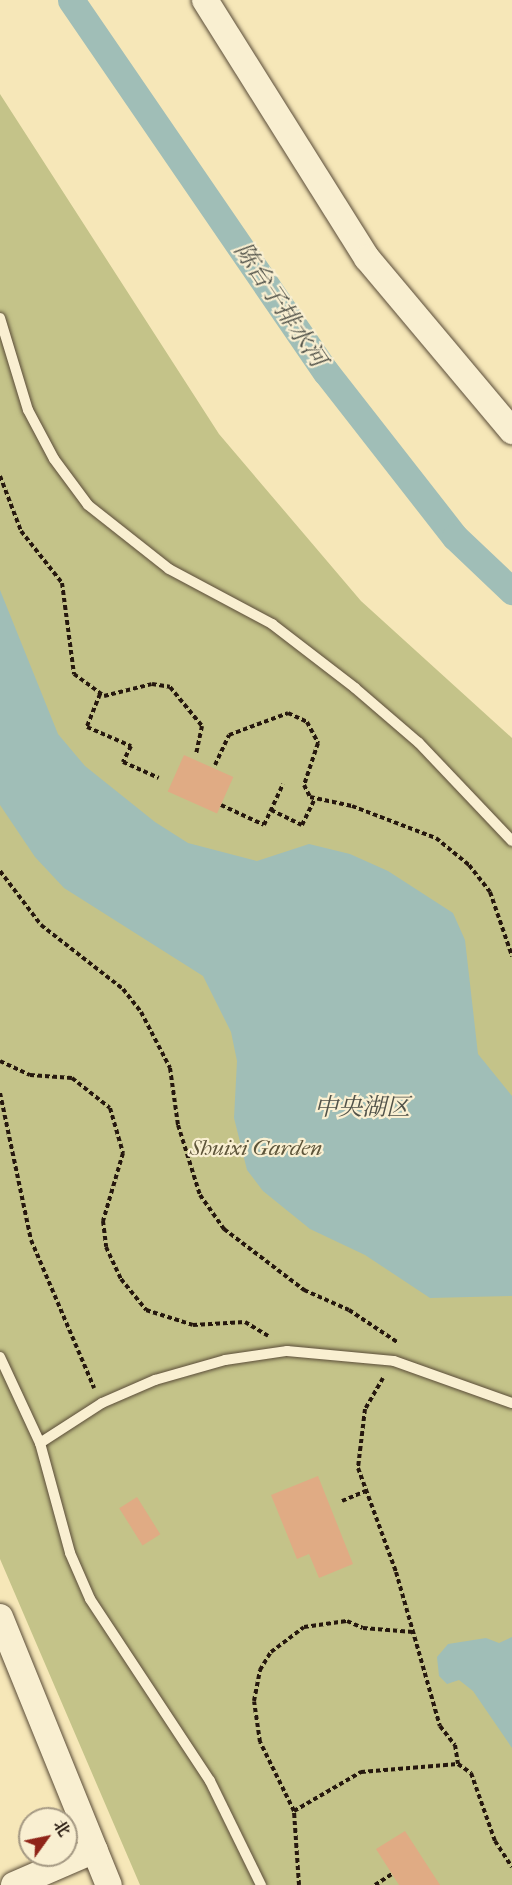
<!DOCTYPE html>
<html>
<head>
<meta charset="utf-8">
<style>
  body { margin:0 }
  #map { position:relative; width:512px; height:1885px; overflow:hidden; background:#f6e7b8; font-family:"IM FELL French Canon","Noto Serif SC",serif }
  div>[style] { position:absolute }
  .green>* { inset:0; background:#c4c389 }
  .water>* { inset:0; background:#a0beb7 }
  .canal>* { height:27px; margin:-13.5px; padding:0 13.5px; transform-origin:13.5px; border-radius:13.5px; background:#a0beb7 }
  .building>* { inset:0; background:#e0ab84; transform-origin:0 0 }
  .path>* { height:4px; margin-top:-2px; transform-origin:0; background:repeating-linear-gradient(90deg,#26180e 0 4.5px,transparent 0 7.5px) }
  .roads { filter:drop-shadow(0 0 2px #5a4c38) drop-shadow(0 0 2px #5a4c38) }
  .service>* { height:10px; margin:-5px; padding:0 5px; transform-origin:5px; border-radius:5px; background:#f9efd1 }
  .tertiary>* { height:26px; margin:-13px; padding:0 13px; transform-origin:13px; border-radius:13px; background:#f9efd1 }
  span { translate:-50% -50%; white-space:nowrap; text-align:center; line-height:1.15; -webkit-text-stroke:4.5px #f9efd1; paint-order:stroke }
  .park-label { font-size:22px; color:#5d5439; font-style:italic }
  .water-label { font-size:24px; color:#515249; font-style:italic }
  .north { position:absolute; left:18px; top:1807px; width:60px; height:60px; box-sizing:border-box; background:#f9efd1; border:2px solid #a59983; border-radius:50%; rotate:57deg; font-size:16px; font-weight:700; line-height:24px; text-align:center; color:#26180e }
  .north::after { content:''; display:block; margin:auto; width:21px; height:27px; background:#8f2418; clip-path:polygon(50% 0,100% 100%,50% 72%,0 100%) }
</style>
</head>
<body>
<div id="map">
  <div class="green">
    <i style="clip-path:polygon(0 94px,219px 434px,361px 601px,512px 738px,512px 1885px,140px 1885px,0 1559px)"></i>
  </div>
  <div class="water">
    <i style="clip-path:polygon(0 590px,58px 734px,85px 766px,155px 822px,188px 843px,257px 861px,309px 844px,350px 854px,388px 871px,453px 913px,465px 940px,478px 1054px,512px 1096px,512px 1296px,430px 1298px,365px 1255px,310px 1229px,263px 1191px,247px 1170px,234px 1118px,237px 1061px,231px 1032px,203px 976px,64px 888px,35px 857px,0 805px)"></i>
    <i style="clip-path:polygon(512px 1637px,512px 1748px,473px 1691px,459px 1680px,447px 1684px,439px 1676px,437px 1657px,448px 1644px,486px 1638px,499px 1643px)"></i>
  </div>
  <div class="canal">
    <i style="left:71px;top:0;width:451px;rotate:55.6deg"></i>
    <i style="left:326px;top:372px;width:209px;rotate:52deg"></i>
    <i style="left:455px;top:537px;width:79px;rotate:43.5deg"></i>
  </div>
  <div class="building">
    <i style="left:184px;top:755px;width:54px;height:40px;rotate:24deg"></i>
    <i style="clip-path:polygon(318px 1476px,353px 1564px,319px 1578px,309px 1554px,297px 1559px,271px 1495px)"></i>
    <i style="left:137px;top:1497px;width:44px;height:21px;rotate:58deg"></i>
    <i style="clip-path:polygon(405px 1831px,440px 1885px,399px 1885px,376px 1849px)"></i>
  </div>
  <div class="path">
    <i style="left:0;top:476px;width:59px;rotate:69.1deg"></i>
    <i style="left:21px;top:531px;width:66px;rotate:51.7deg"></i>
    <i style="left:62px;top:583px;width:92px;rotate:82.5deg"></i>
    <i style="left:74px;top:674px;width:37px;rotate:36deg"></i>
    <i style="left:104px;top:696px;width:49px;rotate:-14deg"></i>
    <i style="left:152px;top:684px;width:18px;rotate:9deg"></i>
    <i style="left:170px;top:687px;width:50px;rotate:50.6deg"></i>
    <i style="left:202px;top:726px;width:29px;rotate:102deg"></i>
    <i style="left:100px;top:694px;width:35px;rotate:112deg"></i>
    <i style="left:87px;top:727px;width:48px;rotate:23.4deg"></i>
    <i style="left:131px;top:746px;width:18px;rotate:117deg"></i>
    <i style="left:123px;top:762px;width:39px;rotate:24deg"></i>
    <i style="left:215px;top:765px;width:33px;rotate:-65deg"></i>
    <i style="left:229px;top:735px;width:63px;rotate:-20.4deg"></i>
    <i style="left:288px;top:713px;width:21px;rotate:25deg"></i>
    <i style="left:307px;top:722px;width:24px;rotate:62deg"></i>
    <i style="left:318px;top:743px;width:44px;rotate:108.4deg"></i>
    <i style="left:304px;top:785px;width:13px;rotate:63deg"></i>
    <i style="left:310px;top:797px;width:43px;rotate:12.1deg"></i>
    <i style="left:352px;top:806px;width:90px;rotate:20.9deg"></i>
    <i style="left:436px;top:838px;width:43px;rotate:39.3deg"></i>
    <i style="left:469px;top:865px;width:34px;rotate:52deg"></i>
    <i style="left:490px;top:892px;width:68px;rotate:71deg"></i>
    <i style="left:221px;top:805px;width:47px;rotate:24.9deg"></i>
    <i style="left:264px;top:825px;width:45px;rotate:-65.1deg"></i>
    <i style="left:271px;top:810px;width:34px;rotate:26deg"></i>
    <i style="left:302px;top:825px;width:28px;rotate:-64deg"></i>
    <i style="left:0;top:871px;width:68px;rotate:52.8deg"></i>
    <i style="left:41px;top:925px;width:104px;rotate:38deg"></i>
    <i style="left:123px;top:989px;width:29px;rotate:52deg"></i>
    <i style="left:141px;top:1012px;width:63px;rotate:62.6deg"></i>
    <i style="left:170px;top:1068px;width:58px;rotate:82deg"></i>
    <i style="left:178px;top:1125px;width:73px;rotate:72.6deg"></i>
    <i style="left:200px;top:1195px;width:42px;rotate:54.8deg"></i>
    <i style="left:224px;top:1229px;width:101px;rotate:37.3deg"></i>
    <i style="left:304px;top:1290px;width:49px;rotate:24deg"></i>
    <i style="left:349px;top:1310px;width:58px;rotate:33.7deg"></i>
    <i style="left:0;top:1061px;width:33px;rotate:25deg"></i>
    <i style="left:30px;top:1075px;width:42px;rotate:4.1deg"></i>
    <i style="left:72px;top:1078px;width:48px;rotate:38.3deg"></i>
    <i style="left:110px;top:1108px;width:47px;rotate:73.9deg"></i>
    <i style="left:123px;top:1153px;width:71px;rotate:106.4deg"></i>
    <i style="left:103px;top:1221px;width:26px;rotate:83deg"></i>
    <i style="left:106px;top:1247px;width:35px;rotate:65deg"></i>
    <i style="left:121px;top:1279px;width:40px;rotate:51deg"></i>
    <i style="left:146px;top:1310px;width:49px;rotate:17.7deg"></i>
    <i style="left:193px;top:1325px;width:52px;rotate:-3.3deg"></i>
    <i style="left:245px;top:1322px;width:27px;rotate:31deg"></i>
    <i style="left:0;top:1093px;width:150px;rotate:78.1deg"></i>
    <i style="left:31px;top:1240px;width:161px;rotate:66.9deg"></i>
    <i style="left:383px;top:1378px;width:36px;rotate:120deg"></i>
    <i style="left:365px;top:1409px;width:59px;rotate:96.8deg"></i>
    <i style="left:358px;top:1468px;width:111px;rotate:69.9deg"></i>
    <i style="left:396px;top:1572px;width:160px;rotate:74.1deg"></i>
    <i style="left:440px;top:1726px;width:24px;rotate:52deg"></i>
    <i style="left:455px;top:1745px;width:19px;rotate:81deg"></i>
    <i style="left:342px;top:1501px;width:26px;rotate:-23deg"></i>
    <i style="left:294px;top:1811px;width:78px;rotate:-30.2deg"></i>
    <i style="left:361px;top:1772px;width:97px;rotate:-4.7deg"></i>
    <i style="left:458px;top:1764px;width:16px;rotate:35deg"></i>
    <i style="left:471px;top:1773px;width:72px;rotate:70.6deg"></i>
    <i style="left:495px;top:1841px;width:31px;rotate:57deg"></i>
    <i style="left:299px;top:1885px;width:74px;rotate:-93.9deg"></i>
    <i style="left:294px;top:1811px;width:77px;rotate:-116.2deg"></i>
    <i style="left:260px;top:1742px;width:41px;rotate:-98.3deg"></i>
    <i style="left:254px;top:1701px;width:32px;rotate:-79deg"></i>
    <i style="left:260px;top:1670px;width:21px;rotate:-59deg"></i>
    <i style="left:271px;top:1652px;width:41px;rotate:-37.1deg"></i>
    <i style="left:304px;top:1627px;width:43px;rotate:-7.9deg"></i>
    <i style="left:347px;top:1621px;width:17px;rotate:24deg"></i>
    <i style="left:363px;top:1628px;width:50px;rotate:4.6deg"></i>
    <i style="left:375px;top:1885px;width:20px;rotate:-33deg"></i>
  </div>
  <div class="roads">
    <div class="service">
      <i style="left:0;top:318px;width:96px;rotate:73.1deg"></i>
      <i style="left:28px;top:410px;width:55px;rotate:62deg"></i>
      <i style="left:54px;top:459px;width:57px;rotate:53.5deg"></i>
      <i style="left:88px;top:505px;width:103px;rotate:38.3deg"></i>
      <i style="left:169px;top:569px;width:117px;rotate:28.1deg"></i>
      <i style="left:272px;top:624px;width:105px;rotate:37.6deg"></i>
      <i style="left:355px;top:688px;width:84px;rotate:40.7deg"></i>
      <i style="left:419px;top:743px;width:135px;rotate:46.5deg"></i>
      <i style="left:0;top:1357px;width:95px;rotate:65.1deg"></i>
      <i style="left:40px;top:1443px;width:114px;rotate:74.7deg"></i>
      <i style="left:70px;top:1553px;width:50px;rotate:66.5deg"></i>
      <i style="left:90px;top:1599px;width:218px;rotate:56.6deg"></i>
      <i style="left:210px;top:1781px;width:116px;rotate:63.9deg"></i>
      <i style="left:40px;top:1443px;width:74px;rotate:-32.8deg"></i>
      <i style="left:102px;top:1403px;width:58px;rotate:-23.5deg"></i>
      <i style="left:155px;top:1380px;width:73px;rotate:-15.9deg"></i>
      <i style="left:225px;top:1360px;width:63px;rotate:-8.3deg"></i>
      <i style="left:287px;top:1351px;width:107px;rotate:5.3deg"></i>
      <i style="left:394px;top:1361px;width:125px;rotate:19.6deg"></i>
    </div>
    <div class="tertiary">
      <i style="left:205px;top:0;width:305px;rotate:57.9deg"></i>
      <i style="left:367px;top:258px;width:226px;rotate:50deg"></i>
      <i style="left:0;top:1617px;width:289px;rotate:67.9deg"></i>
      <i style="left:14px;top:1885px;width:88px;rotate:-23.4deg"></i>
    </div>
  </div>
  <div class="park-label">
    <span style="left:256px;top:1149px">Shuixi Garden</span>
  </div>
  <div class="water-label">
    <span style="left:280px;top:305px;rotate:56deg">陈台子排水河</span>
    <span style="left:362px;top:1108px">中央湖区</span>
  </div>
  <div class="north">北</div>
</div>
</body>
</html>
